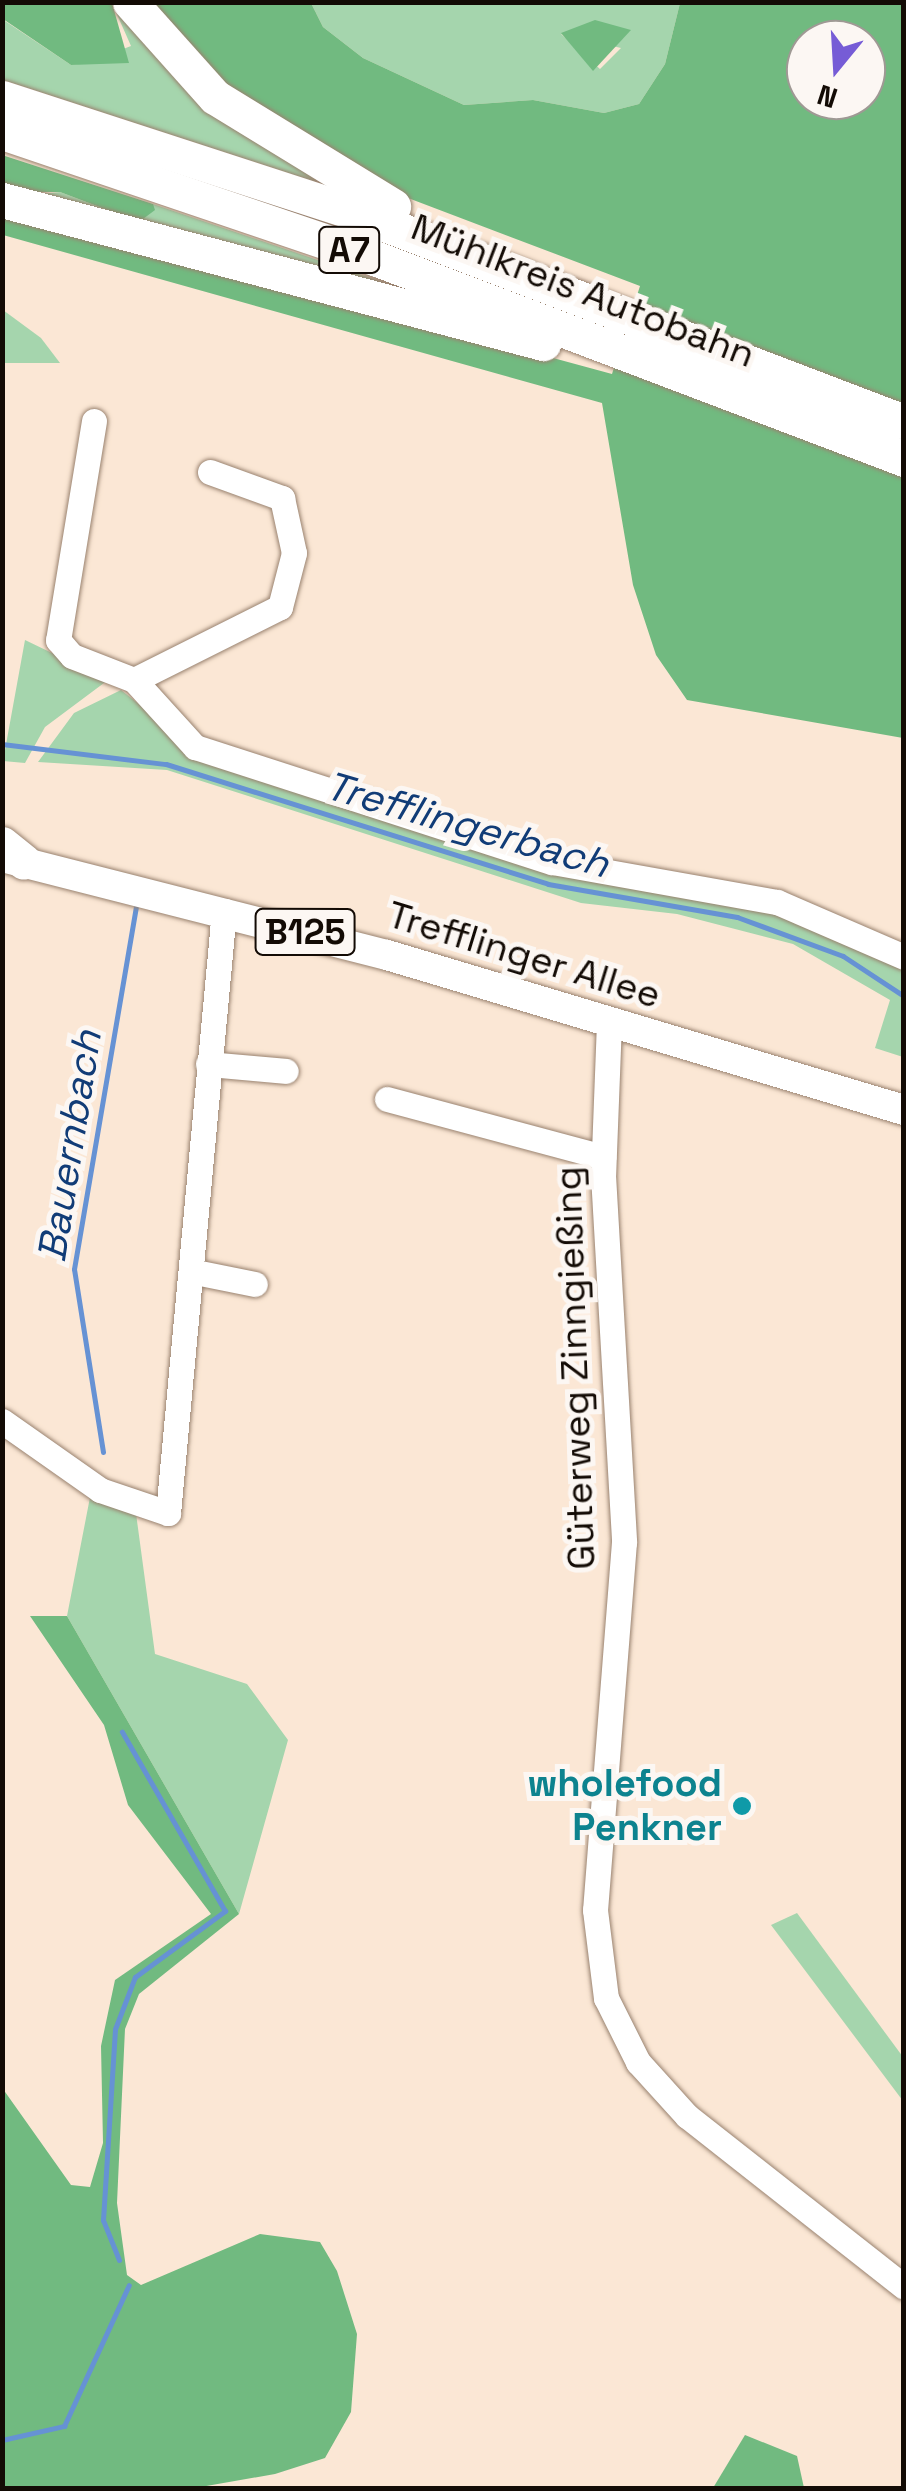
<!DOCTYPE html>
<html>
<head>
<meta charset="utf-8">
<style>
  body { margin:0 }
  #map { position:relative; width:906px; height:2491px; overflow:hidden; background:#fbe7d5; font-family:"Space Grotesk",sans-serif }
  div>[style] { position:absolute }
  .green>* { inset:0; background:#a5d5ad }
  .forest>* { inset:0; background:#71ba80 }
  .stream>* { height:5px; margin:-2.5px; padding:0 2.5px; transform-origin:2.5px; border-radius:2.5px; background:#6692d4 }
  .roads { filter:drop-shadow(0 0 2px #99826f) drop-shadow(0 0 2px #99826f) }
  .minor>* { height:25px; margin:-12.5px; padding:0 12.5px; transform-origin:12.5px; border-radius:12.5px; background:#fff }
  .major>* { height:30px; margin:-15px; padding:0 15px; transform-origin:15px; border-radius:15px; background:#fff }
  .highway>* { height:35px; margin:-17.5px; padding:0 17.5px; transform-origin:17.5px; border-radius:17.5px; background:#fff }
  .dots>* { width:28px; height:28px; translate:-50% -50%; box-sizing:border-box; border:5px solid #fcf7f3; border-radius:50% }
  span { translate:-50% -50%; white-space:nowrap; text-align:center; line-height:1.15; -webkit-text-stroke:10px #fcf7f3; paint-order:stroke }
  .shield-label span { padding:2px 8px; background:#fcf7f3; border:2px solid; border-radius:8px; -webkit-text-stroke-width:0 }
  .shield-label { font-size:35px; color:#130b05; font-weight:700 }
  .street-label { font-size:38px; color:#130b05 }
  .culture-label { font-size:38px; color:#0d838f; font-weight:700 }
  .right { translate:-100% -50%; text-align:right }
  .water-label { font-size:40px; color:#113c77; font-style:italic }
  .frame { position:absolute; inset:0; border:5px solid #130b05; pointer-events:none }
  .north { position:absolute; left:786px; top:20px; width:100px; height:100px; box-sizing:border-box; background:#fcf7f3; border:2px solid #9f9994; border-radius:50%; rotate:198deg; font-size:28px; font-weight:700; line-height:40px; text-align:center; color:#130b05 }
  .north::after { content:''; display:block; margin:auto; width:35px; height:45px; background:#765cd6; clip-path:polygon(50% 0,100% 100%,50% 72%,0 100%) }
</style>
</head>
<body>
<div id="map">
  <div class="green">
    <i style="clip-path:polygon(112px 3px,319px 177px,316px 182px,3px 80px,2px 19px,71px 65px,86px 63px,131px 46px)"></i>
    <i style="clip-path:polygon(evenodd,311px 3px,680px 3px,665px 64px,639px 104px,604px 113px,533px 100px,464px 105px,363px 58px,323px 27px,311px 3px,561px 34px,621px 48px,600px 69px,561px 34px)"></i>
    <i style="clip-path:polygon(60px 192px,139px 222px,153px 204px,400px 288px,398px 295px,22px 196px)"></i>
    <i style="clip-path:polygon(3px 310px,41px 338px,60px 363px,3px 363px)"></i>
    <i style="clip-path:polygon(25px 640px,108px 680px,45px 727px,25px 763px,3px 761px)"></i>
    <i style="clip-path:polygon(121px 690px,210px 760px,753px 901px,903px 965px,903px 1057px,875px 1048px,890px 1000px,793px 944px,677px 914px,581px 903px,167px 770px,38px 762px,74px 713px)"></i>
    <i style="clip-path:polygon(92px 1487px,135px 1506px,155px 1654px,247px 1684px,288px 1740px,239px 1914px,67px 1616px)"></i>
    <i style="clip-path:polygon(797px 1913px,903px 2057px,903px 2101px,771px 1925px)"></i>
  </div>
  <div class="forest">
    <i style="clip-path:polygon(2px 3px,112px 3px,129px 63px,71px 65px,3px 19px)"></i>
    <i style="clip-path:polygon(evenodd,142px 3px,311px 3px,323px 27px,363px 58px,464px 105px,533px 100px,604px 113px,639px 104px,665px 64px,680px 3px,903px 3px,903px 738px,687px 700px,656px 655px,633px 585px,602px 403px,3px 235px,2px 209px,612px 374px,640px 286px,387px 190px,266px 124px,142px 3px,806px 40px,866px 40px,866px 100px,806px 100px,806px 40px)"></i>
    <i style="clip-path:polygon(595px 20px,631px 30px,593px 71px,561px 33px)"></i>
    <i style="clip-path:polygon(2px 155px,153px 204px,155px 210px,139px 222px,60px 192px,3px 192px)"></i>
    <i style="clip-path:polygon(30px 1616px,67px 1616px,239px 1914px,139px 1994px,125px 2029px,117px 2203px,127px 2275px,141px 2285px,260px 2234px,320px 2242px,337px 2271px,357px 2334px,351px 2412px,325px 2458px,275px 2474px,195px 2488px,3px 2488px,3px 2089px,71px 2185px,90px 2187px,103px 2143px,101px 2046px,115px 1980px,211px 1914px,128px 1805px,104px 1725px)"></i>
    <i style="clip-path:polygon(745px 2435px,797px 2456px,804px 2488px,713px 2488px)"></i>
  </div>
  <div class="stream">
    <i style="left:2px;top:744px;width:165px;rotate:7deg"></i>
    <i style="left:166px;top:764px;width:400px;rotate:17.4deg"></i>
    <i style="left:548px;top:884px;width:192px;rotate:9.9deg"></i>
    <i style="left:737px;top:917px;width:113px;rotate:20.2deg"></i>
    <i style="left:843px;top:956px;width:73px;rotate:33.3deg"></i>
    <i style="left:103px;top:1452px;width:185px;rotate:-99deg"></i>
    <i style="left:74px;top:1269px;width:367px;rotate:-80.3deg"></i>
    <i style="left:119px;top:2260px;width:43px;rotate:-111.8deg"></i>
    <i style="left:103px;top:2220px;width:191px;rotate:-86.4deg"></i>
    <i style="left:115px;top:2029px;width:56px;rotate:-69deg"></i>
    <i style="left:135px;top:1977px;width:112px;rotate:-36.3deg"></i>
    <i style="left:225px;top:1911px;width:207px;rotate:-119.9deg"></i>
    <i style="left:2px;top:2440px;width:64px;rotate:-12.7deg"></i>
    <i style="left:64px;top:2426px;width:155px;rotate:-65.3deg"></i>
  </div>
  <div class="roads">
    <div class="minor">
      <i style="left:94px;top:421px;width:222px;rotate:99.3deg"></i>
      <i style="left:58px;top:640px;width:21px;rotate:49deg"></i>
      <i style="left:72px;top:656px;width:66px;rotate:21.2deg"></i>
      <i style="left:210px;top:472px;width:77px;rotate:19.9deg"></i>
      <i style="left:282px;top:498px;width:56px;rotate:77.7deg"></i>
      <i style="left:294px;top:553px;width:56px;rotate:104.5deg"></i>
      <i style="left:280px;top:607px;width:163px;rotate:153.4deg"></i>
      <i style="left:134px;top:680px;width:91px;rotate:47.7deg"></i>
      <i style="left:195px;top:747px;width:375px;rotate:17.9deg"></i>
      <i style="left:552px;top:862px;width:229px;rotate:10.1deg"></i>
      <i style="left:777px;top:902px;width:138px;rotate:23.4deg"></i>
      <i style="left:609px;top:1022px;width:153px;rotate:92.2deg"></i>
      <i style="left:603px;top:1175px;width:368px;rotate:86.7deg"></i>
      <i style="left:624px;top:1542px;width:369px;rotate:94.5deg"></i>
      <i style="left:595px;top:1910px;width:89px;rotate:82.9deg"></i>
      <i style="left:606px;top:1998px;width:72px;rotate:63.4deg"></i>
      <i style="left:638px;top:2062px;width:73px;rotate:47.8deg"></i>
      <i style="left:687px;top:2116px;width:276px;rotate:38.2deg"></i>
      <i style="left:208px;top:1064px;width:78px;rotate:5.1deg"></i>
      <i style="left:387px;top:1099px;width:224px;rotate:15deg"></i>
      <i style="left:195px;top:1272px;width:61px;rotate:11.3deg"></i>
      <i style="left:2px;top:1421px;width:120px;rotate:35.1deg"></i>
      <i style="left:100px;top:1490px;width:72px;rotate:18.7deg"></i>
      <i style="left:168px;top:1513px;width:605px;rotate:-84.69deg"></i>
    </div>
    <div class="major">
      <i style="left:2px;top:857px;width:397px;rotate:14.3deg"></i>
      <i style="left:387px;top:955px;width:540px;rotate:16.69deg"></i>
    </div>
    <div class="highway">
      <i style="left:130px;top:2px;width:127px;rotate:48.2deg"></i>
      <i style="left:215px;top:97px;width:209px;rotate:31.5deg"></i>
      <i style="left:2px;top:98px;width:369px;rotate:18deg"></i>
      <i style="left:353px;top:212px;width:590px;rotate:20.86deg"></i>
      <i style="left:2px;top:132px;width:396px;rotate:18.7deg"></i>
      <i style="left:377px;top:259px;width:564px;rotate:20.78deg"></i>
      <i style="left:2px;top:200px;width:560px;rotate:14.81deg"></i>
      <i style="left:2px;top:844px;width:28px;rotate:39deg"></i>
    </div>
  </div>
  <div class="dots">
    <i style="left:742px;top:1806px;background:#0f9aa8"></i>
  </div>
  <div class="shield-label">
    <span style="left:349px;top:250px">A7</span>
    <span style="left:305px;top:932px">B125</span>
  </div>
  <div class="street-label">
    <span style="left:583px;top:291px;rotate:21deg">Mühlkreis Autobahn</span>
    <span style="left:524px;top:955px;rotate:17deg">Trefflinger Allee</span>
    <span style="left:575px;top:1368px;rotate:-92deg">Güterweg Zinngießing</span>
  </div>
  <div class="culture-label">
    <span class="right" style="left:722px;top:1806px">wholefood<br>Penkner</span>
  </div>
  <div class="water-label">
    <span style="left:467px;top:825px;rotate:16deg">Trefflingerbach</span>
    <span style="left:70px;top:1146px;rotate:-81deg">Bauernbach</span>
  </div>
  <div class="frame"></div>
  <div class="north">N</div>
</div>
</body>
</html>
